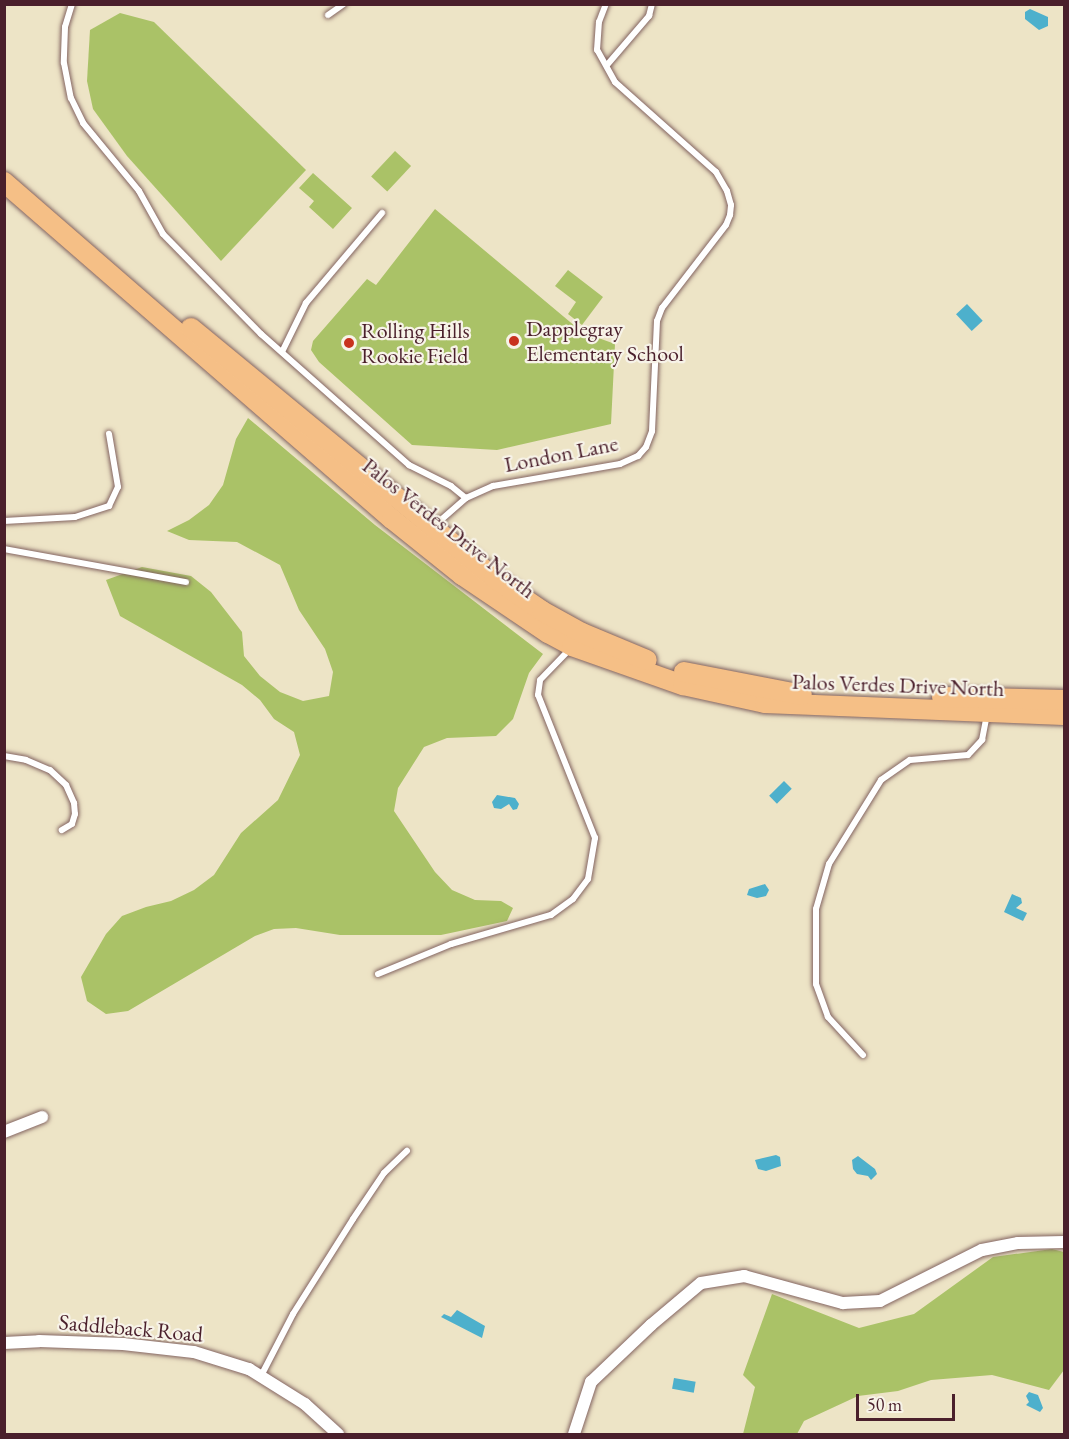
<!DOCTYPE html>
<html>
<head>
<meta charset="utf-8">
<style>
  body { margin:0 }
  #map { position:relative; width:1069px; height:1439px; overflow:hidden; background:#ede4c6; font-family:"EB Garamond",serif }
  div>[style] { position:absolute }
  .green>* { inset:0; background:#aac267; transform-origin:0 0 }
  .water>* { inset:0; background:#4db0cc; transform-origin:0 0 }
  .roads { filter:drop-shadow(0 0 2px #836461) drop-shadow(0 0 2px #836461) }
  .lane>* { height:6px; margin:-3px; padding:0 3px; transform-origin:3px; border-radius:3px; background:#fff }
  .street>* { height:12px; margin:-6px; padding:0 6px; transform-origin:6px; border-radius:6px; background:#fff }
  .primary>* { height:20px; margin:-10px; padding:0 10px; transform-origin:10px; border-radius:10px; background:#f5bf86 }
  .dots>* { width:16px; height:16px; translate:-50% -50%; box-sizing:border-box; border:3px solid #f7f3e8; border-radius:50% }
  span { translate:-50% -50%; white-space:nowrap; text-align:center; line-height:1.15; -webkit-text-stroke:4.5px #f7f3e8; paint-order:stroke }
  .poi-label { font-size:22px; color:#4a1f2b }
  .left { translate:0 -50%; text-align:left }
  .street-label { font-size:22px; color:#4a1f2b }
  .frame { position:absolute; inset:0; border:6px solid #4a1f2b; pointer-events:none }
  .scale { position:absolute; left:856px; top:1394px; width:99px; height:27px; box-sizing:border-box; border:3px solid #4a1f2b; border-top:0; padding-left:8px; font-size:18px; line-height:21px; white-space:nowrap; color:#4a1f2b; -webkit-text-stroke:4px #f7f3e8; paint-order:stroke }
</style>
</head>
<body>
<div id="map">
  <div class="green">
    <i style="clip-path:polygon(120px 13px,154px 22px,306px 170px,221px 261px,127px 156px,93px 109px,87px 81px,90px 30px)"></i>
    <i style="left:395px;top:151px;width:22px;height:35px;rotate:43deg"></i>
    <i style="clip-path:polygon(313px 173px,352px 208px,333px 229px,309px 207px,314px 201px,299px 188px)"></i>
    <i style="clip-path:polygon(435px 209px,582px 332px,615px 344px,611px 424px,497px 450px,412px 445px,319px 362px,311px 350px,313px 341px,367px 279px,376px 285px)"></i>
    <i style="clip-path:polygon(568px 270px,603px 297px,582px 325px,568px 314px,576px 302px,555px 286px)"></i>
    <i style="clip-path:polygon(248px 418px,375px 525px,543px 654px,529px 673px,513px 719px,496px 736px,447px 738px,424px 747px,398px 788px,394px 811px,435px 872px,452px 890px,475px 900px,501px 901px,513px 908px,507px 921px,441px 935px,340px 935px,296px 928px,274px 929px,255px 936px,128px 1011px,106px 1014px,87px 1001px,81px 977px,106px 934px,122px 916px,146px 907px,171px 901px,194px 890px,214px 875px,241px 833px,278px 800px,300px 755px,294px 732px,274px 719px,260px 700px,242px 685px,120px 616px,106px 580px,142px 567px,191px 576px,211px 592px,242px 632px,244px 656px,260px 676px,280px 692px,303px 701px,329px 696px,333px 672px,325px 649px,299px 610px,280px 565px,237px 542px,189px 540px,167px 531px,189px 520px,209px 505px,223px 485px,236px 439px)"></i>
    <i style="clip-path:polygon(1052px 1249px,1064px 1252px,1064px 1370px,1049px 1390px,992px 1375px,931px 1380px,898px 1391px,858px 1396px,804px 1421px,797px 1434px,743px 1434px,755px 1387px,743px 1375px,772px 1294px,859px 1328px,914px 1314px,993px 1257px)"></i>
  </div>
  <div class="water">
    <i style="clip-path:polygon(1030px 9px,1048px 17px,1048px 26px,1039px 30px,1025px 19px,1025px 12px)"></i>
    <i style="left:967px;top:304px;width:23px;height:15px;rotate:47deg"></i>
    <i style="left:784px;top:781px;width:11px;height:21px;rotate:45deg"></i>
    <i style="clip-path:polygon(497px 795px,515px 798px,519px 804px,517px 809px,513px 810px,509px 804px,501px 809px,494px 808px,492px 802px)"></i>
    <i style="clip-path:polygon(765px 884px,769px 890px,766px 896px,757px 898px,747px 895px,749px 889px)"></i>
    <i style="clip-path:polygon(1012px 894px,1021px 898px,1022px 903px,1016px 908px,1027px 913px,1023px 921px,1004px 912px)"></i>
    <i style="clip-path:polygon(776px 1155px,780px 1157px,781px 1166px,766px 1171px,758px 1169px,755px 1160px)"></i>
    <i style="clip-path:polygon(858px 1156px,875px 1169px,877px 1174px,871px 1180px,868px 1176px,857px 1174px,853px 1169px,852px 1160px)"></i>
    <i style="clip-path:polygon(457px 1310px,485px 1326px,482px 1338px,441px 1317px,444px 1314px,451px 1317px)"></i>
    <i style="left:674px;top:1378px;width:22px;height:11px;rotate:10deg"></i>
    <i style="clip-path:polygon(1029px 1392px,1038px 1395px,1043px 1408px,1040px 1412px,1026px 1405px,1029px 1402px,1026px 1396px)"></i>
  </div>
  <div class="roads">
    <div class="lane">
      <i style="left:72px;top:4px;width:24px;rotate:107deg"></i>
      <i style="left:65px;top:27px;width:36px;rotate:92deg"></i>
      <i style="left:64px;top:63px;width:36px;rotate:79deg"></i>
      <i style="left:71px;top:98px;width:28px;rotate:64deg"></i>
      <i style="left:83px;top:123px;width:88px;rotate:50.5deg"></i>
      <i style="left:139px;top:191px;width:49px;rotate:60.8deg"></i>
      <i style="left:163px;top:234px;width:140px;rotate:45.6deg"></i>
      <i style="left:261px;top:334px;width:198px;rotate:41.5deg"></i>
      <i style="left:409px;top:465px;width:47px;rotate:26.6deg"></i>
      <i style="left:451px;top:486px;width:19px;rotate:39deg"></i>
      <i style="left:328px;top:15px;width:19px;rotate:-35deg"></i>
      <i style="left:607px;top:65px;width:65px;rotate:-49.4deg"></i>
      <i style="left:649px;top:16px;width:12px;rotate:-76deg"></i>
      <i style="left:282px;top:352px;width:55px;rotate:-63.9deg"></i>
      <i style="left:306px;top:303px;width:118px;rotate:-49.8deg"></i>
      <i style="left:4px;top:521px;width:71px;rotate:-3.2deg"></i>
      <i style="left:75px;top:517px;width:36px;rotate:-18deg"></i>
      <i style="left:109px;top:506px;width:21px;rotate:-65deg"></i>
      <i style="left:118px;top:487px;width:54px;rotate:-99.6deg"></i>
      <i style="left:434px;top:526px;width:43px;rotate:-41.2deg"></i>
      <i style="left:466px;top:498px;width:30px;rotate:-24deg"></i>
      <i style="left:493px;top:486px;width:129px;rotate:-9.8deg"></i>
      <i style="left:620px;top:464px;width:20px;rotate:-24deg"></i>
      <i style="left:638px;top:456px;width:12px;rotate:-48deg"></i>
      <i style="left:646px;top:447px;width:17px;rotate:-69deg"></i>
      <i style="left:652px;top:431px;width:110px;rotate:-87.4deg"></i>
      <i style="left:657px;top:321px;width:14px;rotate:-69deg"></i>
      <i style="left:662px;top:308px;width:105px;rotate:-52.4deg"></i>
      <i style="left:726px;top:225px;width:11px;rotate:-68deg"></i>
      <i style="left:730px;top:215px;width:10px;rotate:-84deg"></i>
      <i style="left:731px;top:205px;width:15px;rotate:-106deg"></i>
      <i style="left:727px;top:191px;width:22px;rotate:-120deg"></i>
      <i style="left:716px;top:172px;width:135px;rotate:-138.3deg"></i>
      <i style="left:615px;top:82px;width:37px;rotate:-119deg"></i>
      <i style="left:597px;top:50px;width:28px;rotate:-86deg"></i>
      <i style="left:599px;top:22px;width:19px;rotate:-69deg"></i>
      <i style="left:4px;top:549px;width:185px;rotate:10.3deg"></i>
      <i style="left:4px;top:756px;width:22px;rotate:10deg"></i>
      <i style="left:26px;top:760px;width:26px;rotate:23deg"></i>
      <i style="left:50px;top:770px;width:22px;rotate:43deg"></i>
      <i style="left:66px;top:785px;width:20px;rotate:66deg"></i>
      <i style="left:74px;top:803px;width:11px;rotate:85deg"></i>
      <i style="left:75px;top:814px;width:10px;rotate:107deg"></i>
      <i style="left:72px;top:824px;width:12px;rotate:149deg"></i>
      <i style="left:378px;top:974px;width:79px;rotate:-22.3deg"></i>
      <i style="left:451px;top:944px;width:104px;rotate:-16.2deg"></i>
      <i style="left:551px;top:915px;width:27px;rotate:-36deg"></i>
      <i style="left:573px;top:899px;width:25px;rotate:-53deg"></i>
      <i style="left:588px;top:879px;width:42px;rotate:-80.3deg"></i>
      <i style="left:595px;top:838px;width:154px;rotate:-111.7deg"></i>
      <i style="left:538px;top:695px;width:15px;rotate:-82deg"></i>
      <i style="left:540px;top:680px;width:45px;rotate:-45.9deg"></i>
      <i style="left:863px;top:1055px;width:52px;rotate:-132.6deg"></i>
      <i style="left:828px;top:1017px;width:35px;rotate:-110deg"></i>
      <i style="left:816px;top:984px;width:75px;rotate:-90deg"></i>
      <i style="left:816px;top:909px;width:47px;rotate:-73.9deg"></i>
      <i style="left:829px;top:864px;width:99px;rotate:-58.2deg"></i>
      <i style="left:881px;top:780px;width:35px;rotate:-35deg"></i>
      <i style="left:910px;top:760px;width:58px;rotate:-4.9deg"></i>
      <i style="left:968px;top:755px;width:21px;rotate:-47deg"></i>
      <i style="left:982px;top:740px;width:26px;rotate:-79deg"></i>
      <i style="left:261px;top:1376px;width:70px;rotate:-62.7deg"></i>
      <i style="left:293px;top:1314px;width:112px;rotate:-57.7deg"></i>
      <i style="left:353px;top:1219px;width:55px;rotate:-56deg"></i>
      <i style="left:384px;top:1173px;width:32px;rotate:-44deg"></i>
    </div>
    <div class="street">
      <i style="left:4px;top:1132px;width:41px;rotate:-21.5deg"></i>
      <i style="left:4px;top:1343px;width:35px;rotate:-3deg"></i>
      <i style="left:39px;top:1341px;width:84px;rotate:2deg"></i>
      <i style="left:123px;top:1344px;width:71px;rotate:6.4deg"></i>
      <i style="left:194px;top:1352px;width:58px;rotate:17.2deg"></i>
      <i style="left:249px;top:1369px;width:66px;rotate:32deg"></i>
      <i style="left:305px;top:1404px;width:45px;rotate:42.3deg"></i>
      <i style="left:574px;top:1434px;width:55px;rotate:-71.9deg"></i>
      <i style="left:591px;top:1382px;width:83px;rotate:-43.5deg"></i>
      <i style="left:651px;top:1325px;width:65px;rotate:-40deg"></i>
      <i style="left:701px;top:1283px;width:44px;rotate:-9.2deg"></i>
      <i style="left:744px;top:1276px;width:103px;rotate:15.3deg"></i>
      <i style="left:843px;top:1303px;width:37px;rotate:-3deg"></i>
      <i style="left:880px;top:1301px;width:114px;rotate:-26.6deg"></i>
      <i style="left:982px;top:1250px;width:37px;rotate:-11deg"></i>
      <i style="left:1018px;top:1243px;width:46px;rotate:-1.2deg"></i>
    </div>
    <div class="primary">
      <i style="left:4px;top:182px;width:514px;rotate:40.98deg"></i>
      <i style="left:392px;top:519px;width:90px;rotate:38.7deg"></i>
      <i style="left:462px;top:575px;width:104px;rotate:34deg"></i>
      <i style="left:548px;top:633px;width:27px;rotate:28deg"></i>
      <i style="left:572px;top:646px;width:118px;rotate:19.4deg"></i>
      <i style="left:683px;top:685px;width:84px;rotate:12.4deg"></i>
      <i style="left:765px;top:703px;width:299px;rotate:2.3deg"></i>
      <i style="left:191px;top:328px;width:393px;rotate:39.5deg"></i>
      <i style="left:494px;top:578px;width:58px;rotate:34.5deg"></i>
      <i style="left:542px;top:611px;width:46px;rotate:28.8deg"></i>
      <i style="left:582px;top:633px;width:70px;rotate:22.6deg"></i>
      <i style="left:684px;top:672px;width:120px;rotate:11deg"></i>
      <i style="left:942px;top:697px;width:122px;rotate:1.4deg"></i>
    </div>
  </div>
  <div class="dots">
    <i style="left:514px;top:341px;background:#c8321e"></i>
    <i style="left:349px;top:343px;background:#c8321e"></i>
  </div>
  <div class="poi-label">
    <span class="left" style="left:526px;top:341px">Dapplegray<br>Elementary School</span>
    <span class="left" style="left:361px;top:343px">Rolling Hills<br>Rookie Field</span>
  </div>
  <div class="street-label">
    <span style="left:561px;top:454px;rotate:-11deg">London Lane</span>
    <span style="left:449px;top:528px;rotate:38deg">Palos Verdes Drive North</span>
    <span style="left:898px;top:685px;rotate:2deg">Palos Verdes Drive North</span>
    <span style="left:131px;top:1328px;rotate:5deg">Saddleback Road</span>
  </div>
  <div class="frame"></div>
  <div class="scale">50 m</div>
</div>
</body>
</html>
